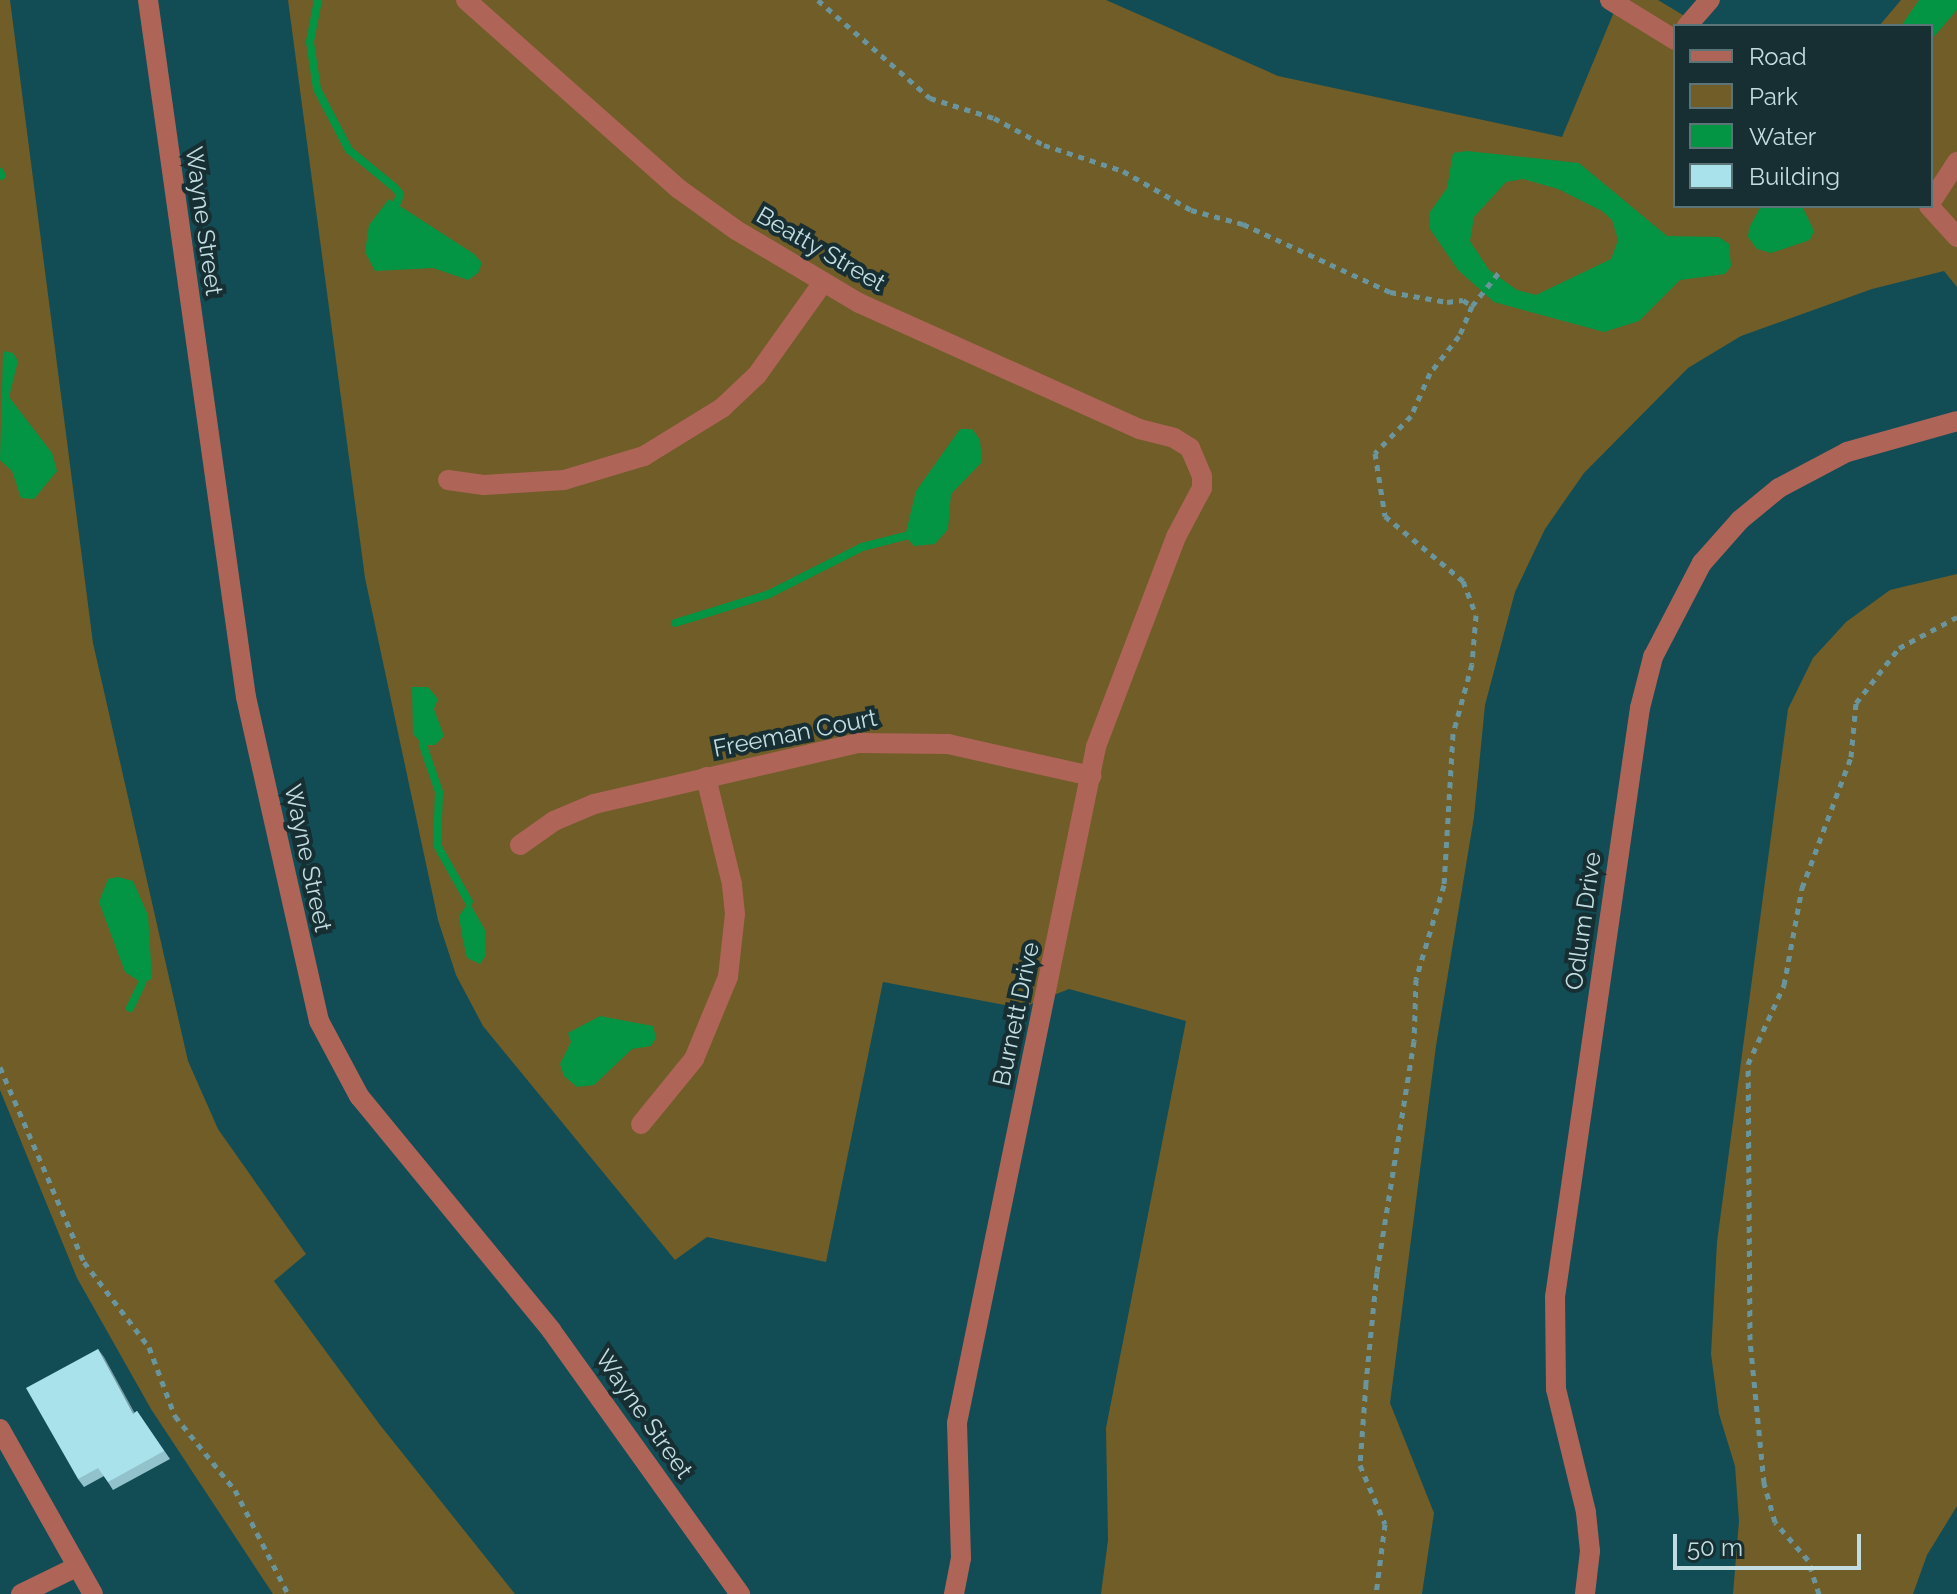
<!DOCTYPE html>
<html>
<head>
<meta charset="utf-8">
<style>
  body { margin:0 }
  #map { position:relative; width:1957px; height:1594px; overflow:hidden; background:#124c55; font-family:Raleway,sans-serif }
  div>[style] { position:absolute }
  .green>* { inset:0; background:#705d28 }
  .water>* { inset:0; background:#039544 }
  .stream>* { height:8px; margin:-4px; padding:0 4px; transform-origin:4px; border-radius:4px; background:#039544 }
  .path>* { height:5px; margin-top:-2.5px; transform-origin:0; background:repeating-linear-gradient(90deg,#6a959c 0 6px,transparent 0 12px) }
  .minor>* { height:20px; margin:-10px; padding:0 10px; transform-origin:10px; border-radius:10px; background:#af6458 }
  .wall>* { inset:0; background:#92c2cb }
  .shaded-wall>* { inset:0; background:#779ea5 }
  .building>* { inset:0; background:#aae2ec }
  span { translate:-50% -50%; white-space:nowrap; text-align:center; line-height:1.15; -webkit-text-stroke:8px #172e32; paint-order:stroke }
  .street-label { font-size:24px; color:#c2dde2 }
  .legend { position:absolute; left:1673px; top:24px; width:260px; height:184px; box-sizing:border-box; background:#172e32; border:2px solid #5b7478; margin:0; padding:10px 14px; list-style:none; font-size:24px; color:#c2dde2 }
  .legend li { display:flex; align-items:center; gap:16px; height:40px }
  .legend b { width:40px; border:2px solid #5b7478 }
  .scale { position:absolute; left:1673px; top:1534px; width:188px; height:36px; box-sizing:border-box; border:4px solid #c2dde2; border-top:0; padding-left:10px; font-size:24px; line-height:28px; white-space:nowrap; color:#c2dde2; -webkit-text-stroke:6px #172e32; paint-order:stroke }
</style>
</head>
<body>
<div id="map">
  <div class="green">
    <i style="clip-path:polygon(0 0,10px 0,93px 643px,188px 1061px,218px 1129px,306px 1254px,274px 1281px,380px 1425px,515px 1594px,273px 1594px,151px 1409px,77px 1278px,0 1090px)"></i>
    <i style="clip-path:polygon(288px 0,1106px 0,1278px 76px,1562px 137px,1619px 0,1658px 0,1701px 26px,1675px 26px,1675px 206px,1931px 206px,1931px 26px,1879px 26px,1901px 0,1957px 0,1957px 287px,1944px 271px,1872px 289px,1741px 336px,1688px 368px,1584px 473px,1545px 529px,1515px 592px,1485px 705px,1474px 817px,1436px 1046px,1390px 1403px,1434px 1513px,1422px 1594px,1101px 1594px,1108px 1540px,1106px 1428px,1186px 1021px,1069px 989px,1021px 1008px,883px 982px,826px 1262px,707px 1237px,675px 1260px,483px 1026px,456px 975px,438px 920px,365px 578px)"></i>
    <i style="clip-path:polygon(1957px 574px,1957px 1506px,1927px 1555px,1913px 1594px,1733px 1594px,1739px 1521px,1735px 1466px,1719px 1414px,1711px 1354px,1717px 1242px,1788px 709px,1813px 658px,1846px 622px,1890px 590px)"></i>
  </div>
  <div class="water">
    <i style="clip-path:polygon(1919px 0,1957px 0,1957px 10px,1931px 40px,1931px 26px,1901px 26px)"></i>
    <i style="clip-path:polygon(evenodd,1467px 151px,1579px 163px,1667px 236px,1719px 237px,1729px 244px,1731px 266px,1725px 274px,1680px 280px,1639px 321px,1604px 332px,1494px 302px,1458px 270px,1430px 229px,1430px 212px,1447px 188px,1453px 153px,1467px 151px,1523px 179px,1558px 189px,1602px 211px,1612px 220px,1618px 240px,1611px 259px,1536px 295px,1517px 290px,1489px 270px,1470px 241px,1474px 217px,1506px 182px,1523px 179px)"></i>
    <i style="clip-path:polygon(389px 199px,474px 254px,482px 263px,478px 273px,468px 280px,433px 268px,375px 271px,365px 252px,369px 225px)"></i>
    <i style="clip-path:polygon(1761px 206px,1802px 206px,1814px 231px,1810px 240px,1771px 253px,1757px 249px,1748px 237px,1749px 228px)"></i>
    <i style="clip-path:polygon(3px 351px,13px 353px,18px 361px,9px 397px,52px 453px,57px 471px,34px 499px,21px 498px,12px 471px,0 460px)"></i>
    <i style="clip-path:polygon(960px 429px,972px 429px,980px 440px,982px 462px,951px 494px,948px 529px,935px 544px,914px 546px,905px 536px,916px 491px)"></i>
    <i style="clip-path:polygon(412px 687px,428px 687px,438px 699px,434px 709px,444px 736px,435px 745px,423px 745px,413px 734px)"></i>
    <i style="clip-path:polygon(118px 877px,133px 881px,148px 915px,152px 979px,142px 983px,125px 972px,99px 902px,108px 879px)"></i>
    <i style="clip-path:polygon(469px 902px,485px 930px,486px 955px,480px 964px,467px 958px,462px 936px,459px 916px)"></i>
    <i style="clip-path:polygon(600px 1016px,653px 1026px,656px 1038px,651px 1046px,632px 1049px,594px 1085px,577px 1087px,564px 1076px,560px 1064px,571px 1042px,568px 1033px)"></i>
  </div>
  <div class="stream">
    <i style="left:318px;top:0;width:43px;rotate:100.8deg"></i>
    <i style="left:310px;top:42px;width:48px;rotate:81.5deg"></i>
    <i style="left:317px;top:89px;width:69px;rotate:62.3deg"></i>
    <i style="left:349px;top:150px;width:58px;rotate:39.4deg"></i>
    <i style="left:394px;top:187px;width:9px;rotate:49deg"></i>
    <i style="left:400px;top:194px;width:9px;rotate:108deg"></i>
    <i style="left:0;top:172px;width:4px;rotate:63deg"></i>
    <i style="left:675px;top:623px;width:98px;rotate:-17.1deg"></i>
    <i style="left:769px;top:594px;width:104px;rotate:-26.8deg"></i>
    <i style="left:862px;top:547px;width:44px;rotate:-14.3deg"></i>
    <i style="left:423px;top:745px;width:50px;rotate:71.2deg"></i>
    <i style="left:439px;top:792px;width:53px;rotate:92.2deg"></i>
    <i style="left:437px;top:845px;width:65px;rotate:60.7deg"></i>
    <i style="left:130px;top:1008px;width:28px;rotate:-64deg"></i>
  </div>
  <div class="path">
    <i style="left:818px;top:0;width:149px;rotate:41.2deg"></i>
    <i style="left:930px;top:98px;width:67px;rotate:17.4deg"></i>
    <i style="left:994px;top:118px;width:57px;rotate:28.4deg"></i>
    <i style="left:1044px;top:145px;width:83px;rotate:18.2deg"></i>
    <i style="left:1123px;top:171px;width:78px;rotate:29.8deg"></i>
    <i style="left:1191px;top:210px;width:54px;rotate:15.1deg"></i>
    <i style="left:1243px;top:224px;width:162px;rotate:24.8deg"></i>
    <i style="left:1390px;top:292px;width:58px;rotate:10deg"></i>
    <i style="left:1447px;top:302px;width:16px;rotate:-7deg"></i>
    <i style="left:1463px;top:300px;width:11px;rotate:34deg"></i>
    <i style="left:1472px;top:306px;width:33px;rotate:113deg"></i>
    <i style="left:1459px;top:336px;width:47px;rotate:128.1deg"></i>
    <i style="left:1430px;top:373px;width:47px;rotate:113.8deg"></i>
    <i style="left:1411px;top:416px;width:52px;rotate:134.2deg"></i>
    <i style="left:1375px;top:453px;width:64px;rotate:81deg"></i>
    <i style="left:1385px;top:516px;width:102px;rotate:39.8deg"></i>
    <i style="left:1463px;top:581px;width:36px;rotate:69deg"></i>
    <i style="left:1476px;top:615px;width:49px;rotate:94.7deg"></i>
    <i style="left:1472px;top:664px;width:73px;rotate:105.2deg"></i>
    <i style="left:1453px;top:734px;width:151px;rotate:93.4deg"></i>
    <i style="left:1444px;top:885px;width:98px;rotate:106.6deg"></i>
    <i style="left:1416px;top:979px;width:62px;rotate:91.8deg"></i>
    <i style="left:1414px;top:1041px;width:234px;rotate:99.1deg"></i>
    <i style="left:1377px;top:1272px;width:112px;rotate:95.7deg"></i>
    <i style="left:1366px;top:1383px;width:82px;rotate:94.2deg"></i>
    <i style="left:1360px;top:1465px;width:64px;rotate:67deg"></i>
    <i style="left:1385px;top:1524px;width:71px;rotate:97.3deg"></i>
    <i style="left:1472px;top:306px;width:45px;rotate:-51.3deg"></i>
    <i style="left:0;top:1067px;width:212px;rotate:66.7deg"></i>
    <i style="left:84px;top:1262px;width:107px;rotate:52.6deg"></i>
    <i style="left:149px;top:1347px;width:74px;rotate:69.4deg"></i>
    <i style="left:175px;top:1416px;width:95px;rotate:51deg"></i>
    <i style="left:235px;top:1490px;width:117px;rotate:63deg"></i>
    <i style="left:1819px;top:1594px;width:36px;rotate:-108deg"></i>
    <i style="left:1808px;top:1560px;width:50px;rotate:-131deg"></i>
    <i style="left:1775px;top:1522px;width:41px;rotate:-105.8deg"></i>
    <i style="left:1764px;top:1483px;width:144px;rotate:-95.6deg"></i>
    <i style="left:1750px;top:1340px;width:276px;rotate:-90.4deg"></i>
    <i style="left:1748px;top:1064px;width:87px;rotate:-65.5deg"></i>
    <i style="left:1784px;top:985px;width:99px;rotate:-79.5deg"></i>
    <i style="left:1802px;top:888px;width:140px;rotate:-69.5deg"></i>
    <i style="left:1851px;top:757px;width:54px;rotate:-84.7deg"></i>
    <i style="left:1856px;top:703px;width:70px;rotate:-52deg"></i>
    <i style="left:1899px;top:648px;width:66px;rotate:-28.1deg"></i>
  </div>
  <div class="minor">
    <i style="left:148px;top:0;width:704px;rotate:82deg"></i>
    <i style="left:246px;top:697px;width:332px;rotate:77.3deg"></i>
    <i style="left:319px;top:1021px;width:85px;rotate:61.9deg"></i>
    <i style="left:359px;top:1096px;width:303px;rotate:50.6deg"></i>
    <i style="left:551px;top:1330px;width:325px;rotate:54.4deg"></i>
    <i style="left:466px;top:0;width:285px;rotate:41.6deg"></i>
    <i style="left:679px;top:189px;width:70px;rotate:35.7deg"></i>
    <i style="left:736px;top:230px;width:143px;rotate:30.7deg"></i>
    <i style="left:859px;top:303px;width:307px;rotate:24.2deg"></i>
    <i style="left:1139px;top:429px;width:36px;rotate:14deg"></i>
    <i style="left:1174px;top:438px;width:19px;rotate:32deg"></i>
    <i style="left:1190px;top:448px;width:30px;rotate:67deg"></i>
    <i style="left:1202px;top:476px;width:12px;rotate:90deg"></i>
    <i style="left:1202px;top:488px;width:55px;rotate:118deg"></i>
    <i style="left:1176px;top:537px;width:225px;rotate:110.9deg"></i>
    <i style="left:1096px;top:747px;width:690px;rotate:101.62deg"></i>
    <i style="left:957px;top:1423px;width:135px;rotate:88.3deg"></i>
    <i style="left:961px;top:1558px;width:37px;rotate:101deg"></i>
    <i style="left:1610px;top:0;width:76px;rotate:31.6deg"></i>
    <i style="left:1687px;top:26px;width:35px;rotate:-49deg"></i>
    <i style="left:1931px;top:202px;width:48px;rotate:-57deg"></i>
    <i style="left:1929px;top:206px;width:42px;rotate:47.9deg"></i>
    <i style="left:448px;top:480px;width:36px;rotate:8deg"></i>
    <i style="left:484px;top:485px;width:80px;rotate:-3.6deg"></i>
    <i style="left:564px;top:480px;width:84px;rotate:-16.7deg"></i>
    <i style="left:644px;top:456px;width:92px;rotate:-31.6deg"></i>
    <i style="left:722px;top:408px;width:48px;rotate:-43.3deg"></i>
    <i style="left:757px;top:375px;width:112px;rotate:-54.5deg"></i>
    <i style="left:520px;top:845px;width:42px;rotate:-35.2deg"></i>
    <i style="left:554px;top:821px;width:43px;rotate:-23deg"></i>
    <i style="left:594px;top:804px;width:271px;rotate:-13deg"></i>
    <i style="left:858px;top:743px;width:90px;rotate:0.6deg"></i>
    <i style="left:948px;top:744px;width:147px;rotate:12.6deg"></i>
    <i style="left:641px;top:1124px;width:84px;rotate:-50.8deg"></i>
    <i style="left:694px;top:1059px;width:89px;rotate:-67.5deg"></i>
    <i style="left:728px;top:977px;width:63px;rotate:-83.7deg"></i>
    <i style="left:735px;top:914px;width:30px;rotate:-96deg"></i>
    <i style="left:732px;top:884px;width:110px;rotate:-103.7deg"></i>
    <i style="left:0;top:1429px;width:189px;rotate:60.6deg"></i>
    <i style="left:21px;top:1594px;width:61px;rotate:-26.1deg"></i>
    <i style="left:1585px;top:1594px;width:43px;rotate:-83.4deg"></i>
    <i style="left:1590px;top:1551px;width:39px;rotate:-96deg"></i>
    <i style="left:1586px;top:1512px;width:127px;rotate:-103.7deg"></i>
    <i style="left:1556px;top:1389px;width:92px;rotate:-90.6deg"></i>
    <i style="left:1555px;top:1297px;width:595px;rotate:-81.79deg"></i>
    <i style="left:1640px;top:708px;width:53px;rotate:-75.7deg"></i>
    <i style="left:1653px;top:657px;width:106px;rotate:-62.5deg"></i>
    <i style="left:1702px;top:563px;width:57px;rotate:-48.5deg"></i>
    <i style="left:1740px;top:520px;width:50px;rotate:-39.4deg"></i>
    <i style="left:1779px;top:488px;width:77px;rotate:-27.9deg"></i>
    <i style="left:1847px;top:452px;width:114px;rotate:-15.7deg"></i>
  </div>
  <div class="wall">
    <i style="clip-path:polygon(98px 1349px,134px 1413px,137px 1411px,170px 1459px,113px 1490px,104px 1476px,84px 1487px,78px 1479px)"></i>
  </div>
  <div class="shaded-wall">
    <i style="clip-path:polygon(98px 1349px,104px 1357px,139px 1421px,133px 1414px)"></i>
  </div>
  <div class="building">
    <i style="clip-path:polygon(98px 1349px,133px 1414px,137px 1411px,164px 1451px,108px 1482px,98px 1468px,78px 1479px,26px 1388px)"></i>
  </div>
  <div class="street-label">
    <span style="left:204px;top:221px;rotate:82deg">Wayne Street</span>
    <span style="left:821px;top:249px;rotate:30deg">Beatty Street</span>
    <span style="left:795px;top:733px;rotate:-11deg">Freeman Court</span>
    <span style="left:308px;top:858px;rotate:78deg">Wayne Street</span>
    <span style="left:1583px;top:921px;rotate:-82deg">Odlum Drive</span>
    <span style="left:1016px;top:1014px;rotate:-78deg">Burnett Drive</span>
    <span style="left:644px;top:1414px;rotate:55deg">Wayne Street</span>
  </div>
  <ul class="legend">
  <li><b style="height:10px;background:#af6458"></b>Road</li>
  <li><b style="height:22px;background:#705d28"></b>Park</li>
  <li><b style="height:22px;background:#039544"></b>Water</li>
  <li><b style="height:22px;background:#aae2ec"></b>Building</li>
  </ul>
  <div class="scale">50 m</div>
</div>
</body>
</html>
